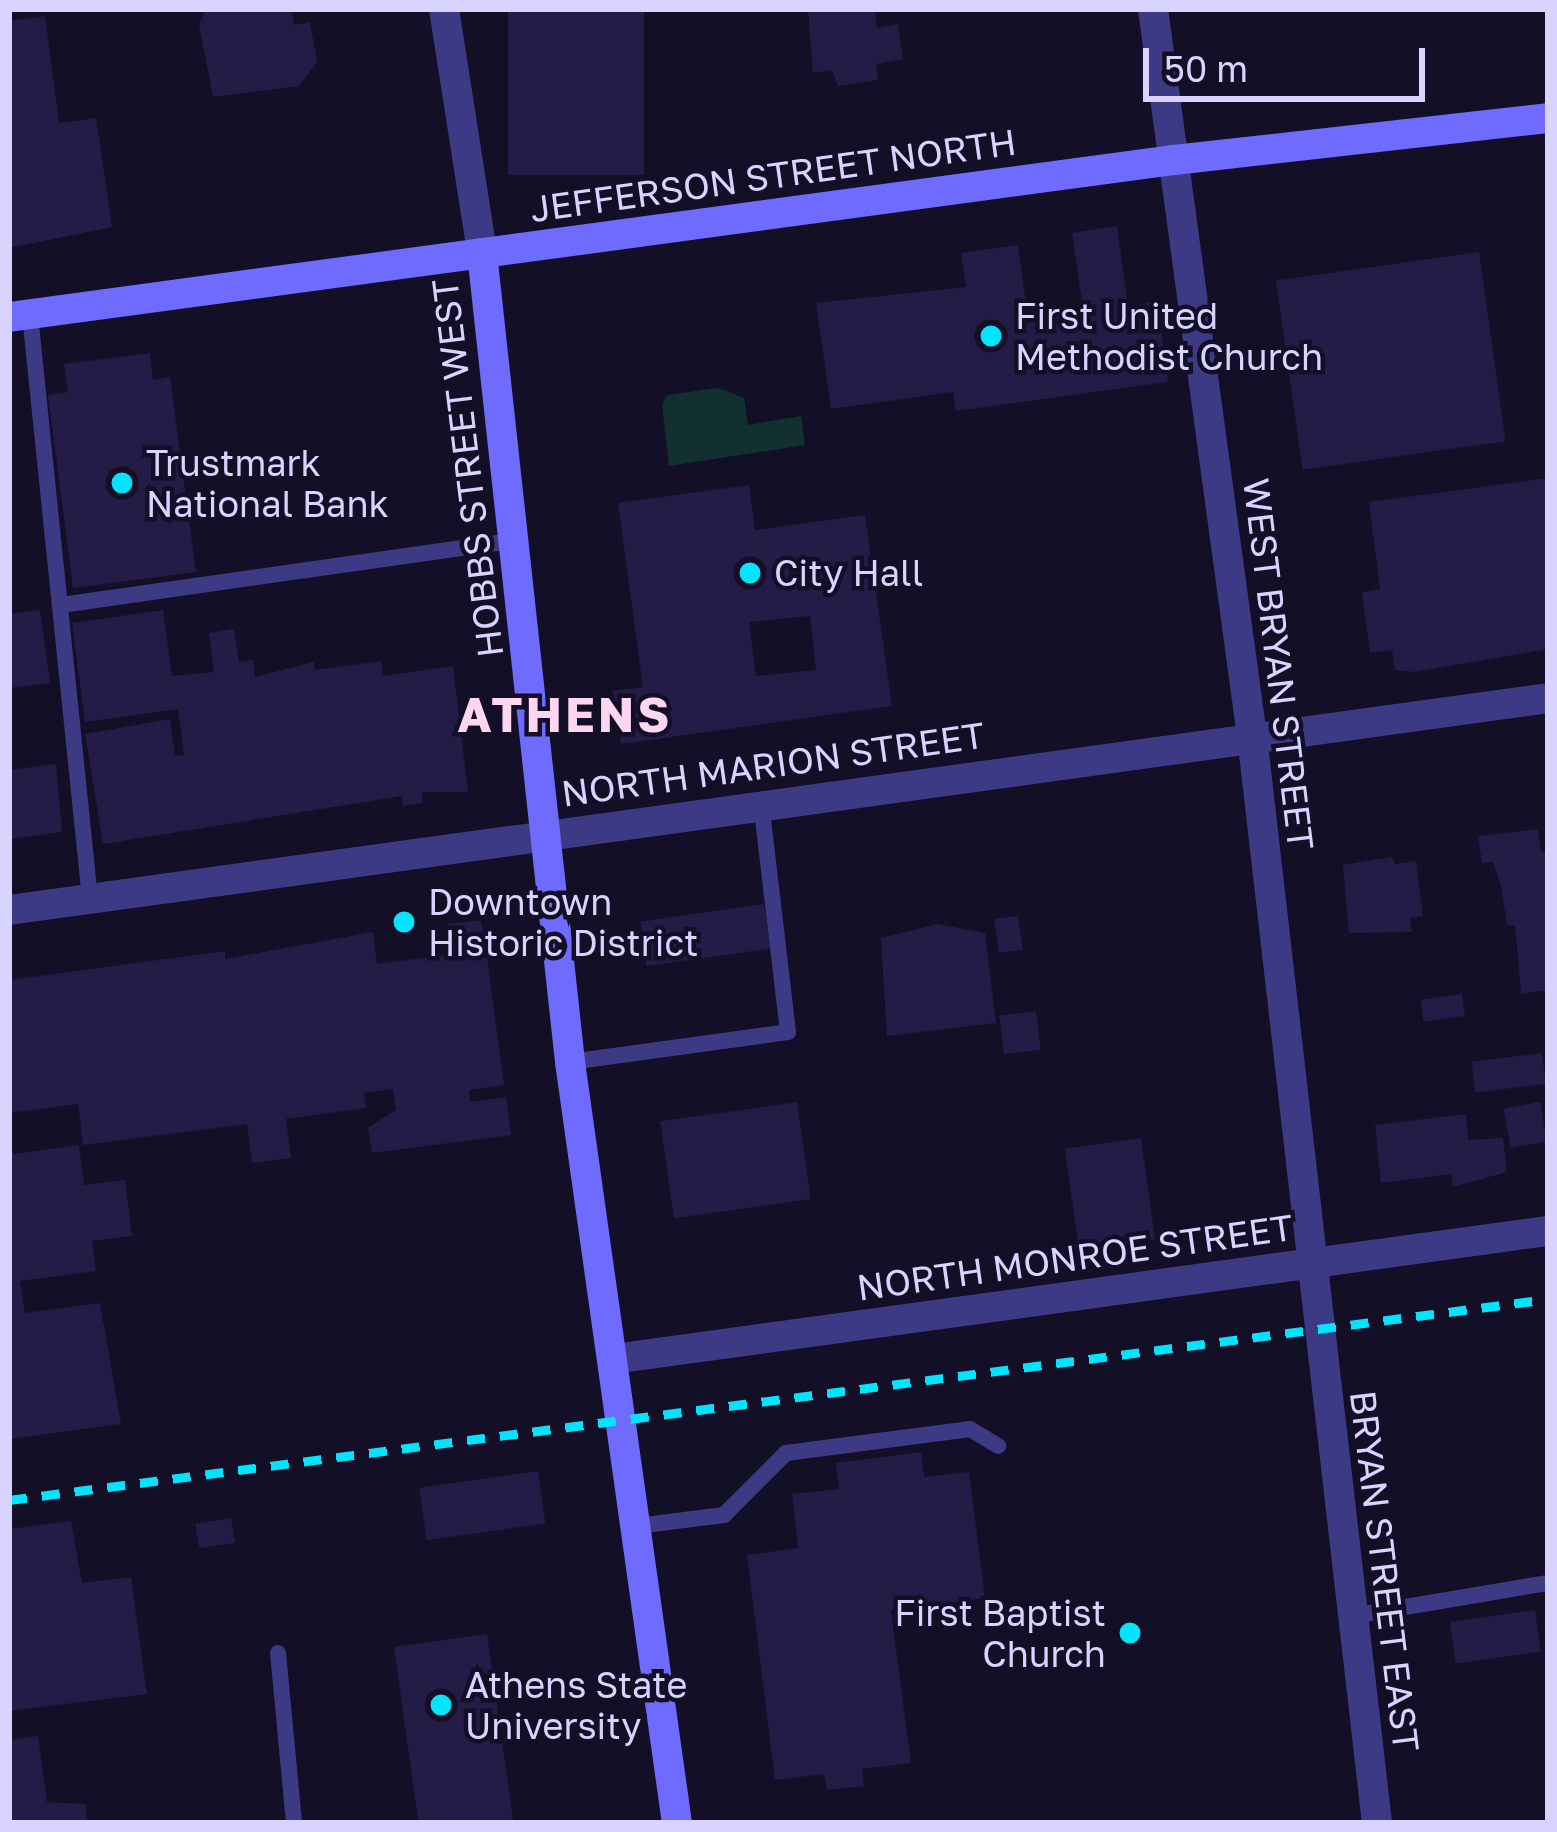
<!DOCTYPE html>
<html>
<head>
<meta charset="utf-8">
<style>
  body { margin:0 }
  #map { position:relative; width:1557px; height:1832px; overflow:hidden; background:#130f26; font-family:"Golos Text",sans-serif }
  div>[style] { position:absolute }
  .green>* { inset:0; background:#12302f }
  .building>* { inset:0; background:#241b47; transform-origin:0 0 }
  .service>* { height:16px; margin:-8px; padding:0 8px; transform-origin:8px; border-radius:8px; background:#3d3a85 }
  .minor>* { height:30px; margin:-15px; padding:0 15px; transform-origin:15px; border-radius:15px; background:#3d3a85 }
  .secondary>* { height:30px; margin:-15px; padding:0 15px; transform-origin:15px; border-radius:15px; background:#6f6bff }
  .rail>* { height:9px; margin-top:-4.5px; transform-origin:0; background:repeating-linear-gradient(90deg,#00e5ff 0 18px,transparent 0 33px) }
  .dots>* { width:33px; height:33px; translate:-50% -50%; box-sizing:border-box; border:6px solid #130f26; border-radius:50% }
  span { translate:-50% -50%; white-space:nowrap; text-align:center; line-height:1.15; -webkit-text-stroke:9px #130f26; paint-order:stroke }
  .street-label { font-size:36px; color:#d9d4ff }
  .poi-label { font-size:36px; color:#d9d4ff }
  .left { translate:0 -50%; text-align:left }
  .right { translate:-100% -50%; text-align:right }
  .district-label { font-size:48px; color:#ffd6f0; font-weight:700; letter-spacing:3px }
  .frame { position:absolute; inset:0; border:12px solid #d9d4ff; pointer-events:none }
  .scale { position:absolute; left:1143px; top:48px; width:282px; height:54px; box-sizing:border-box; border:6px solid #d9d4ff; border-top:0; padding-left:15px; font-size:36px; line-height:42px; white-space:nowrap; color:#d9d4ff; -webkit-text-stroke:9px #130f26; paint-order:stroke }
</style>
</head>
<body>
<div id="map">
  <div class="green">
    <i style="clip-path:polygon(718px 388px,744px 398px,748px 425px,801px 416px,805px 445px,669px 466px,662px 405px,667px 395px)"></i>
  </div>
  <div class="building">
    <i style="clip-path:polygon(206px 9px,291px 9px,294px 25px,310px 22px,317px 62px,299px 86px,213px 97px,199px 25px)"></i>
    <i style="left:508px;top:9px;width:136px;height:166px"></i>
    <i style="clip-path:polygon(808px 9px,875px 10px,877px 28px,898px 24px,903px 59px,876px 64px,878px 80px,838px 86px,832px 70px,813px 73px)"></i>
    <i style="clip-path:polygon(45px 16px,59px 123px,96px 118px,112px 227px,9px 248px,9px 21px)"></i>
    <i style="clip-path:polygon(1117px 226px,1128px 306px,1157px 301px,1168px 382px,956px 411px,953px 392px,831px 409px,816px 303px,966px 287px,961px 253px,1018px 245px,1028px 317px,1083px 310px,1072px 233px)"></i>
    <i style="left:1479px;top:252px;width:191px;height:205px;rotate:82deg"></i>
    <i style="clip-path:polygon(150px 353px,153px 380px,170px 377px,196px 572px,73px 588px,48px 395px,68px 392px,64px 364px)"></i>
    <i style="clip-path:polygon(1548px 478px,1548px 649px,1414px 672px,1395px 670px,1392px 650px,1370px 653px,1362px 592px,1380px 589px,1369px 502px)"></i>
    <i style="clip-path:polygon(evenodd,749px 485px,755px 530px,865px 515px,892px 706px,621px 744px,613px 691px,643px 687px,618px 503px,749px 485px,810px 616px,816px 670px,756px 676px,749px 622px,810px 616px)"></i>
    <i style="clip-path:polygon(40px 610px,50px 683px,9px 688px,9px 614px)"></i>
    <i style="clip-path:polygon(163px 610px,172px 676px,214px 672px,209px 633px,234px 629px,239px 662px,253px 660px,255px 677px,314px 662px,315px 670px,381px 661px,383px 676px,453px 666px,468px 792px,422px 792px,423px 803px,403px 806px,402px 796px,103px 844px,85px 734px,170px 719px,175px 756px,184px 755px,178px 709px,85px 722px,72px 623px)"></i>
    <i style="clip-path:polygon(56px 764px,62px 832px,9px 839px,9px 770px)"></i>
    <i style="clip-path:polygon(1538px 829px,1541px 852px,1548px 851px,1548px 990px,1521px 994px,1515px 925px,1507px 925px,1501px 886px,1493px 862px,1482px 863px,1478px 836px)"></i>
    <i style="clip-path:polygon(1392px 857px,1395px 864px,1416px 861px,1423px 916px,1410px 918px,1412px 932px,1349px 933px,1343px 865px)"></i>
    <i style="left:764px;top:904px;width:45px;height:125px;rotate:82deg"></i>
    <i style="left:1018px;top:916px;width:34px;height:24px;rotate:82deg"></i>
    <i style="clip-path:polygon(482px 920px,504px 1085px,469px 1090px,470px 1102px,506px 1097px,511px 1135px,372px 1153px,368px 1128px,396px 1110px,393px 1089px,364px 1093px,366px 1108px,286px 1119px,291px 1158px,252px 1163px,247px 1124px,83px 1145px,78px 1104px,9px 1113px,9px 980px,225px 951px,225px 959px,373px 932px,377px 964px,451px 954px,447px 924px)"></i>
    <i style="clip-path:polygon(937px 924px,985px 933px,996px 1023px,887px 1036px,881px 938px)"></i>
    <i style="left:1462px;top:994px;width:22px;height:42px;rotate:82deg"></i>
    <i style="left:1036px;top:1011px;width:39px;height:37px;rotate:83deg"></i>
    <i style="left:1542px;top:1053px;width:31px;height:71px;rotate:83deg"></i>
    <i style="left:797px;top:1102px;width:98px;height:138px;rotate:82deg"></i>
    <i style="left:1540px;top:1102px;width:40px;height:37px;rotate:80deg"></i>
    <i style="clip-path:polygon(1466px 1114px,1468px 1140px,1503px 1138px,1507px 1172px,1453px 1187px,1451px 1174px,1381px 1183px,1375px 1125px)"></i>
    <i style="left:1141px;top:1138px;width:102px;height:77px;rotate:82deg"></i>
    <i style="clip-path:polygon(9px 1141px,14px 1154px,79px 1145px,84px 1185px,125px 1180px,132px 1236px,92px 1241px,96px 1271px,20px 1281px,25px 1313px,100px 1303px,121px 1424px,9px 1439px)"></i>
    <i style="clip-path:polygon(921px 1452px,924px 1477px,969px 1472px,985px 1598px,891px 1610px,911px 1763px,862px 1769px,864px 1786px,827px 1790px,824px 1774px,775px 1780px,747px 1555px,798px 1548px,792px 1494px,839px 1489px,836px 1463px)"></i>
    <i style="left:538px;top:1471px;width:53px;height:120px;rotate:82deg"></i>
    <i style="left:231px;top:1518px;width:25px;height:36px;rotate:81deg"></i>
    <i style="clip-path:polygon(71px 1521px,82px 1583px,131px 1577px,147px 1694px,9px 1711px,9px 1529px)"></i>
    <i style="left:1535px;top:1610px;width:42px;height:86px;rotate:82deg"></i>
    <i style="left:487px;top:1634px;width:191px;height:94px;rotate:82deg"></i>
    <i style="clip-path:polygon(38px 1736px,47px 1802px,85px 1804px,88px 1823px,9px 1823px,9px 1740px)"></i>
  </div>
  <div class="service">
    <i style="left:30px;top:315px;width:587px;rotate:84.13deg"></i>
    <i style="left:61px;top:605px;width:462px;rotate:-8.1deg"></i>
    <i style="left:570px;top:1062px;width:220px;rotate:-7.8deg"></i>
    <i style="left:788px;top:1032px;width:224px;rotate:-96.7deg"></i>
    <i style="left:637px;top:1526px;width:88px;rotate:-7.2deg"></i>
    <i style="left:724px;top:1515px;width:88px;rotate:-45deg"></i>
    <i style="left:786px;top:1453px;width:186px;rotate:-7.4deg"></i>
    <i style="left:970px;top:1429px;width:33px;rotate:31deg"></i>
    <i style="left:1352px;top:1616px;width:199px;rotate:-9.6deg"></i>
    <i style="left:278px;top:1653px;width:171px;rotate:84.6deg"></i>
  </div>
  <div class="minor">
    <i style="left:444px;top:9px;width:247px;rotate:81.1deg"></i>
    <i style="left:1153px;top:9px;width:734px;rotate:82.25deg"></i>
    <i style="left:1252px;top:736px;width:1094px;rotate:83.44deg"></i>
    <i style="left:9px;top:910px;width:1554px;rotate:-7.84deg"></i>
    <i style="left:613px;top:1359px;width:944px;rotate:-7.8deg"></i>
  </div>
  <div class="secondary">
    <i style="left:482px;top:253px;width:814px;rotate:83.79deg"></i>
    <i style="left:570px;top:1062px;width:768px;rotate:82deg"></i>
    <i style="left:9px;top:317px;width:1176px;rotate:-7.68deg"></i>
    <i style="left:1174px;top:160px;width:376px;rotate:-6.4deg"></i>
  </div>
  <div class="rail">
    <i style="left:9px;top:1500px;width:1552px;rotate:-7.44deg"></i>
  </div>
  <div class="dots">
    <i style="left:991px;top:336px;background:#00e5ff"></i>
    <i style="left:122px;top:483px;background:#00e5ff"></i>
    <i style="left:750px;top:573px;background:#00e5ff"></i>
    <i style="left:404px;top:922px;background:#00e5ff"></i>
    <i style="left:1130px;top:1633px;background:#00e5ff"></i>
    <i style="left:441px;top:1705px;background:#00e5ff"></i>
  </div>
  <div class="street-label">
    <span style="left:773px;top:175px;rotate:-8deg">JEFFERSON STREET NORTH</span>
    <span style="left:467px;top:468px;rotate:-97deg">HOBBS STREET WEST</span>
    <span style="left:1279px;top:664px;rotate:83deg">WEST BRYAN STREET</span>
    <span style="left:773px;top:764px;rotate:-8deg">NORTH MARION STREET</span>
    <span style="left:1075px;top:1257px;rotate:-8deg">NORTH MONROE STREET</span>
    <span style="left:1385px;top:1571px;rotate:83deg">BRYAN STREET EAST</span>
  </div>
  <div class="poi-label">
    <span class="left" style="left:1015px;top:336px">First United<br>Methodist Church</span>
    <span class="left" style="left:146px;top:483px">Trustmark<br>National Bank</span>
    <span class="left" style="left:774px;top:573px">City Hall</span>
    <span class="left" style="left:428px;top:922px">Downtown<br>Historic District</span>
    <span class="right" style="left:1106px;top:1633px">First Baptist<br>Church</span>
    <span class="left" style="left:465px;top:1705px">Athens State<br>University</span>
  </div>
  <div class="district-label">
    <span style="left:565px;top:715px">ATHENS</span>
  </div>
  <div class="frame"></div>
  <div class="scale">50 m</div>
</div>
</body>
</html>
